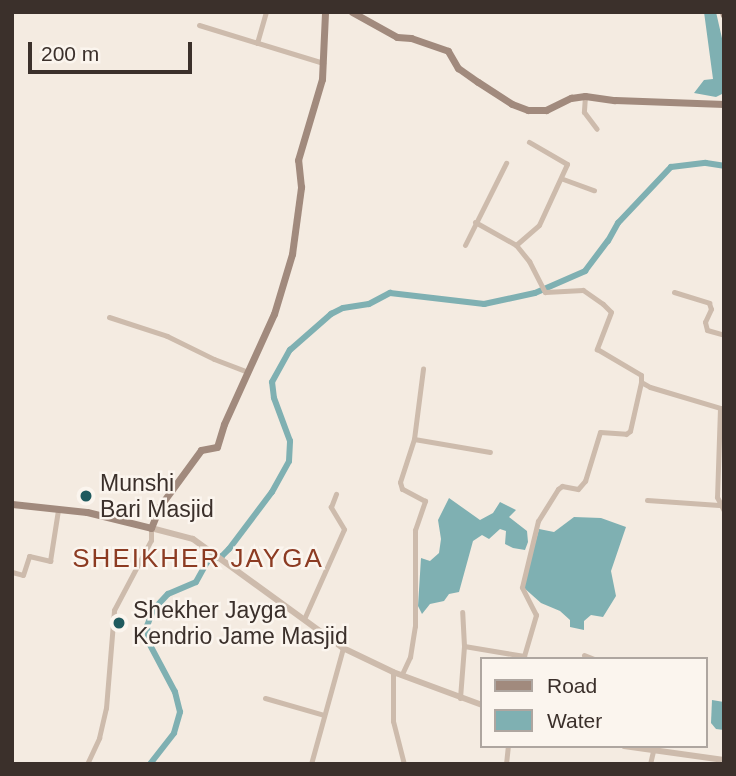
<!DOCTYPE html>
<html>
<head>
<meta charset="utf-8">
<style>
  body { margin:0 }
  #map { position:relative; width:736px; height:776px; overflow:hidden; background:#f4ebe1; font-family:Arial,sans-serif }
  div>[style] { position:absolute }
  .water>* { inset:0; background:#7fb0b2 }
  .canal>* { height:6px; margin:-3px; padding:0 3px; transform-origin:3px; border-radius:3px; background:#7fb0b2 }
  .minor>* { height:5px; margin:-2.5px; padding:0 2.5px; transform-origin:2.5px; border-radius:2.5px; background:#cdbbac }
  .tertiary>* { height:6px; margin:-3px; padding:0 3px; transform-origin:3px; border-radius:3px; background:#cdbbac }
  .secondary>* { height:7px; margin:-3.5px; padding:0 3.5px; transform-origin:3.5px; border-radius:3.5px; background:#a18a7d }
  .dots>* { width:19px; height:19px; translate:-50% -50%; box-sizing:border-box; border:4px solid #fbf5ee; border-radius:50% }
  span { translate:-50% -50%; white-space:nowrap; text-align:center; line-height:1.15; -webkit-text-stroke:5px #fbf5ee; paint-order:stroke }
  .poi-label { font-size:23px; color:#3b302b }
  .left { translate:0 -50%; text-align:left }
  .quarter-label { font-size:26px; color:#8c3b22; letter-spacing:2px }
  .frame { position:absolute; inset:0; border:14px solid #3b302b; pointer-events:none }
  .legend { position:absolute; left:480px; top:657px; width:228px; height:91px; box-sizing:border-box; background:#fbf5ee; border:2px solid #aea6a0; margin:0; padding:9px 12px; list-style:none; font-size:21px; color:#3b302b }
  .legend li { display:flex; align-items:center; gap:14px; height:35px }
  .legend b { width:35px; border:2px solid #aea6a0 }
  .scale { position:absolute; left:28px; top:42px; width:164px; height:32px; box-sizing:border-box; border:4px solid #3b302b; border-top:0; padding-left:9px; font-size:21px; line-height:24px; white-space:nowrap; color:#3b302b; -webkit-text-stroke:5px #fbf5ee; paint-order:stroke }
</style>
</head>
<body>
<div id="map">
  <div class="water">
    <i style="clip-path:polygon(704px 12px,716px 12px,724px 47px,724px 93px,716px 97px,694px 93px,704px 80px,713px 79px)"></i>
    <i style="clip-path:polygon(449px 498px,480px 520px,493px 513px,500px 502px,516px 510px,509px 517px,527px 531px,528px 542px,525px 550px,513px 548px,505px 544px,506px 531px,500px 529px,489px 539px,482px 535px,473px 541px,459px 592px,449px 594px,444px 601px,430px 604px,422px 614px,418px 606px,421px 558px,430px 561px,439px 553px,441px 539px,438px 520px)"></i>
    <i style="clip-path:polygon(574px 517px,601px 518px,626px 527px,611px 571px,616px 596px,603px 617px,591px 615px,584px 621px,584px 630px,570px 627px,570px 620px,560px 611px,541px 603px,523px 587px,539px 529px,554px 532px)"></i>
    <i style="clip-path:polygon(712px 700px,724px 702px,724px 730px,716px 729px,711px 723px)"></i>
  </div>
  <div class="canal">
    <i style="left:150px;top:764px;width:39px;rotate:-52deg"></i>
    <i style="left:174px;top:733px;width:22px;rotate:-74deg"></i>
    <i style="left:180px;top:712px;width:21px;rotate:-104deg"></i>
    <i style="left:175px;top:692px;width:55px;rotate:-118deg"></i>
    <i style="left:149px;top:643px;width:17px;rotate:-97deg"></i>
    <i style="left:147px;top:626px;width:17px;rotate:-69deg"></i>
    <i style="left:153px;top:610px;width:22px;rotate:-47deg"></i>
    <i style="left:168px;top:594px;width:30px;rotate:-23deg"></i>
    <i style="left:196px;top:582px;width:23px;rotate:-61deg"></i>
    <i style="left:207px;top:562px;width:16px;rotate:-22deg"></i>
    <i style="left:222px;top:556px;width:10px;rotate:-45deg"></i>
    <i style="left:229px;top:549px;width:71px;rotate:-53deg"></i>
    <i style="left:272px;top:492px;width:35px;rotate:-61deg"></i>
    <i style="left:289px;top:461px;width:20px;rotate:-87deg"></i>
    <i style="left:290px;top:441px;width:46px;rotate:-110.4deg"></i>
    <i style="left:274px;top:398px;width:16px;rotate:-97deg"></i>
    <i style="left:272px;top:382px;width:37px;rotate:-61deg"></i>
    <i style="left:290px;top:350px;width:55px;rotate:-41.3deg"></i>
    <i style="left:331px;top:314px;width:13px;rotate:-27deg"></i>
    <i style="left:343px;top:308px;width:26px;rotate:-9deg"></i>
    <i style="left:369px;top:304px;width:24px;rotate:-28deg"></i>
    <i style="left:390px;top:293px;width:95px;rotate:6.7deg"></i>
    <i style="left:484px;top:304px;width:52px;rotate:-12.2deg"></i>
    <i style="left:535px;top:293px;width:55px;rotate:-23.7deg"></i>
    <i style="left:585px;top:271px;width:38px;rotate:-53deg"></i>
    <i style="left:608px;top:241px;width:21px;rotate:-61deg"></i>
    <i style="left:618px;top:223px;width:77px;rotate:-46.6deg"></i>
    <i style="left:671px;top:167px;width:35px;rotate:-7deg"></i>
    <i style="left:706px;top:163px;width:18px;rotate:9deg"></i>
  </div>
  <div class="minor">
    <i style="left:199px;top:25px;width:130px;rotate:17deg"></i>
    <i style="left:257px;top:43px;width:32px;rotate:-74deg"></i>
    <i style="left:585px;top:96px;width:16px;rotate:94deg"></i>
    <i style="left:584px;top:112px;width:21px;rotate:53deg"></i>
    <i style="left:563px;top:179px;width:33px;rotate:20deg"></i>
    <i style="left:475px;top:222px;width:47px;rotate:29.3deg"></i>
    <i style="left:516px;top:245px;width:21px;rotate:51deg"></i>
    <i style="left:529px;top:261px;width:35px;rotate:63deg"></i>
    <i style="left:545px;top:292px;width:38px;rotate:-3deg"></i>
    <i style="left:583px;top:290px;width:24px;rotate:35deg"></i>
    <i style="left:603px;top:304px;width:11px;rotate:45deg"></i>
    <i style="left:611px;top:312px;width:40px;rotate:111deg"></i>
    <i style="left:597px;top:349px;width:51px;rotate:30.6deg"></i>
    <i style="left:641px;top:375px;width:7px;rotate:90deg"></i>
    <i style="left:641px;top:382px;width:10px;rotate:29deg"></i>
    <i style="left:650px;top:387px;width:73px;rotate:16.7deg"></i>
    <i style="left:720px;top:408px;width:89px;rotate:91.9deg"></i>
    <i style="left:717px;top:497px;width:16px;rotate:63deg"></i>
    <i style="left:465px;top:245px;width:92px;rotate:-63.4deg"></i>
    <i style="left:516px;top:245px;width:30px;rotate:-41deg"></i>
    <i style="left:539px;top:225px;width:67px;rotate:-65.3deg"></i>
    <i style="left:567px;top:164px;width:44px;rotate:-149.9deg"></i>
    <i style="left:674px;top:292px;width:37px;rotate:17deg"></i>
    <i style="left:709px;top:303px;width:6px;rotate:72deg"></i>
    <i style="left:711px;top:309px;width:14px;rotate:115deg"></i>
    <i style="left:705px;top:322px;width:8px;rotate:76deg"></i>
    <i style="left:707px;top:330px;width:18px;rotate:16deg"></i>
    <i style="left:109px;top:317px;width:61px;rotate:18.1deg"></i>
    <i style="left:167px;top:336px;width:52px;rotate:26.1deg"></i>
    <i style="left:214px;top:359px;width:36px;rotate:21deg"></i>
    <i style="left:414px;top:439px;width:77px;rotate:9.7deg"></i>
    <i style="left:647px;top:500px;width:72px;rotate:4deg"></i>
    <i style="left:12px;top:572px;width:11px;rotate:15deg"></i>
    <i style="left:23px;top:575px;width:20px;rotate:-72deg"></i>
    <i style="left:29px;top:556px;width:22px;rotate:13deg"></i>
    <i style="left:50px;top:561px;width:52px;rotate:-81.1deg"></i>
    <i style="left:304px;top:619px;width:98px;rotate:-66deg"></i>
    <i style="left:344px;top:529px;width:26px;rotate:-121deg"></i>
    <i style="left:331px;top:507px;width:14px;rotate:-69deg"></i>
    <i style="left:464px;top:646px;width:61px;rotate:9.5deg"></i>
    <i style="left:524px;top:656px;width:3px;rotate:108deg"></i>
    <i style="left:584px;top:655px;width:11px;rotate:22deg"></i>
    <i style="left:524px;top:656px;width:43px;rotate:-73.7deg"></i>
    <i style="left:536px;top:615px;width:31px;rotate:-117deg"></i>
    <i style="left:522px;top:587px;width:68px;rotate:-76.4deg"></i>
    <i style="left:538px;top:521px;width:38px;rotate:-58deg"></i>
    <i style="left:558px;top:489px;width:5px;rotate:-37deg"></i>
    <i style="left:562px;top:486px;width:16px;rotate:11deg"></i>
    <i style="left:578px;top:489px;width:11px;rotate:-49deg"></i>
    <i style="left:585px;top:481px;width:51px;rotate:-73deg"></i>
    <i style="left:600px;top:432px;width:26px;rotate:4deg"></i>
    <i style="left:626px;top:434px;width:5px;rotate:-37deg"></i>
    <i style="left:630px;top:431px;width:50px;rotate:-77.3deg"></i>
    <i style="left:393px;top:672px;width:49px;rotate:90deg"></i>
    <i style="left:393px;top:721px;width:44px;rotate:75.7deg"></i>
    <i style="left:402px;top:674px;width:19px;rotate:-65deg"></i>
    <i style="left:410px;top:657px;width:31px;rotate:-81deg"></i>
    <i style="left:415px;top:626px;width:96px;rotate:-90deg"></i>
    <i style="left:415px;top:530px;width:31px;rotate:-71deg"></i>
    <i style="left:425px;top:501px;width:26px;rotate:-152deg"></i>
    <i style="left:402px;top:489px;width:7px;rotate:-106deg"></i>
    <i style="left:400px;top:482px;width:45px;rotate:-72deg"></i>
    <i style="left:414px;top:439px;width:71px;rotate:-82.7deg"></i>
    <i style="left:265px;top:698px;width:61px;rotate:16.1deg"></i>
    <i style="left:460px;top:698px;width:52px;rotate:-85.6deg"></i>
    <i style="left:464px;top:646px;width:34px;rotate:-93deg"></i>
    <i style="left:87px;top:764px;width:29px;rotate:-65deg"></i>
    <i style="left:99px;top:738px;width:31px;rotate:-77deg"></i>
    <i style="left:106px;top:708px;width:98px;rotate:-85.3deg"></i>
    <i style="left:114px;top:610px;width:79px;rotate:-62.1deg"></i>
    <i style="left:151px;top:540px;width:12px;rotate:-90deg"></i>
    <i style="left:311px;top:764px;width:120px;rotate:-74.6deg"></i>
    <i style="left:506px;top:764px;width:18px;rotate:-84deg"></i>
    <i style="left:650px;top:764px;width:13px;rotate:-77deg"></i>
  </div>
  <div class="tertiary">
    <i style="left:151px;top:528px;width:43px;rotate:14.7deg"></i>
    <i style="left:193px;top:539px;width:185px;rotate:36deg"></i>
    <i style="left:343px;top:648px;width:55px;rotate:25.6deg"></i>
    <i style="left:393px;top:672px;width:95px;rotate:20.3deg"></i>
    <i style="left:624px;top:746px;width:101px;rotate:8deg"></i>
  </div>
  <div class="secondary">
    <i style="left:352px;top:12px;width:51px;rotate:29.1deg"></i>
    <i style="left:397px;top:37px;width:14px;rotate:4deg"></i>
    <i style="left:411px;top:38px;width:39px;rotate:19deg"></i>
    <i style="left:448px;top:51px;width:20px;rotate:60deg"></i>
    <i style="left:458px;top:68px;width:24px;rotate:35deg"></i>
    <i style="left:478px;top:82px;width:40px;rotate:32.9deg"></i>
    <i style="left:512px;top:104px;width:17px;rotate:21deg"></i>
    <i style="left:528px;top:110px;width:18px"></i>
    <i style="left:546px;top:110px;width:28px;rotate:-26deg"></i>
    <i style="left:571px;top:98px;width:14px;rotate:-8deg"></i>
    <i style="left:585px;top:96px;width:30px;rotate:8deg"></i>
    <i style="left:615px;top:100px;width:109px;rotate:2.1deg"></i>
    <i style="left:723px;top:12px;width:3px;rotate:72deg"></i>
    <i style="left:12px;top:504px;width:75px;rotate:6.1deg"></i>
    <i style="left:87px;top:512px;width:66px;rotate:14deg"></i>
    <i style="left:151px;top:528px;width:24px;rotate:-68deg"></i>
    <i style="left:160px;top:506px;width:69px;rotate:-53.8deg"></i>
    <i style="left:201px;top:450px;width:16px;rotate:-11deg"></i>
    <i style="left:217px;top:447px;width:24px;rotate:-73deg"></i>
    <i style="left:224px;top:424px;width:121px;rotate:-65.6deg"></i>
    <i style="left:274px;top:314px;width:63px;rotate:-73.3deg"></i>
    <i style="left:292px;top:254px;width:68px;rotate:-82.3deg"></i>
    <i style="left:301px;top:187px;width:27px;rotate:-96deg"></i>
    <i style="left:298px;top:160px;width:84px;rotate:-73.5deg"></i>
    <i style="left:322px;top:79px;width:67px;rotate:-87.4deg"></i>
  </div>
  <div class="dots">
    <i style="left:86px;top:496px;background:#1f5a5e"></i>
    <i style="left:119px;top:623px;background:#1f5a5e"></i>
  </div>
  <div class="poi-label">
    <span class="left" style="left:100px;top:496px">Munshi<br>Bari Masjid</span>
    <span class="left" style="left:133px;top:623px">Shekher Jayga<br>Kendrio Jame Masjid</span>
  </div>
  <div class="quarter-label">
    <span style="left:198px;top:559px">SHEIKHER JAYGA</span>
  </div>
  <div class="frame"></div>
  <ul class="legend">
  <li><b style="height:9px;background:#a18a7d"></b>Road</li>
  <li><b style="height:19px;background:#7fb0b2"></b>Water</li>
  </ul>
  <div class="scale">200 m</div>
</div>
</body>
</html>
